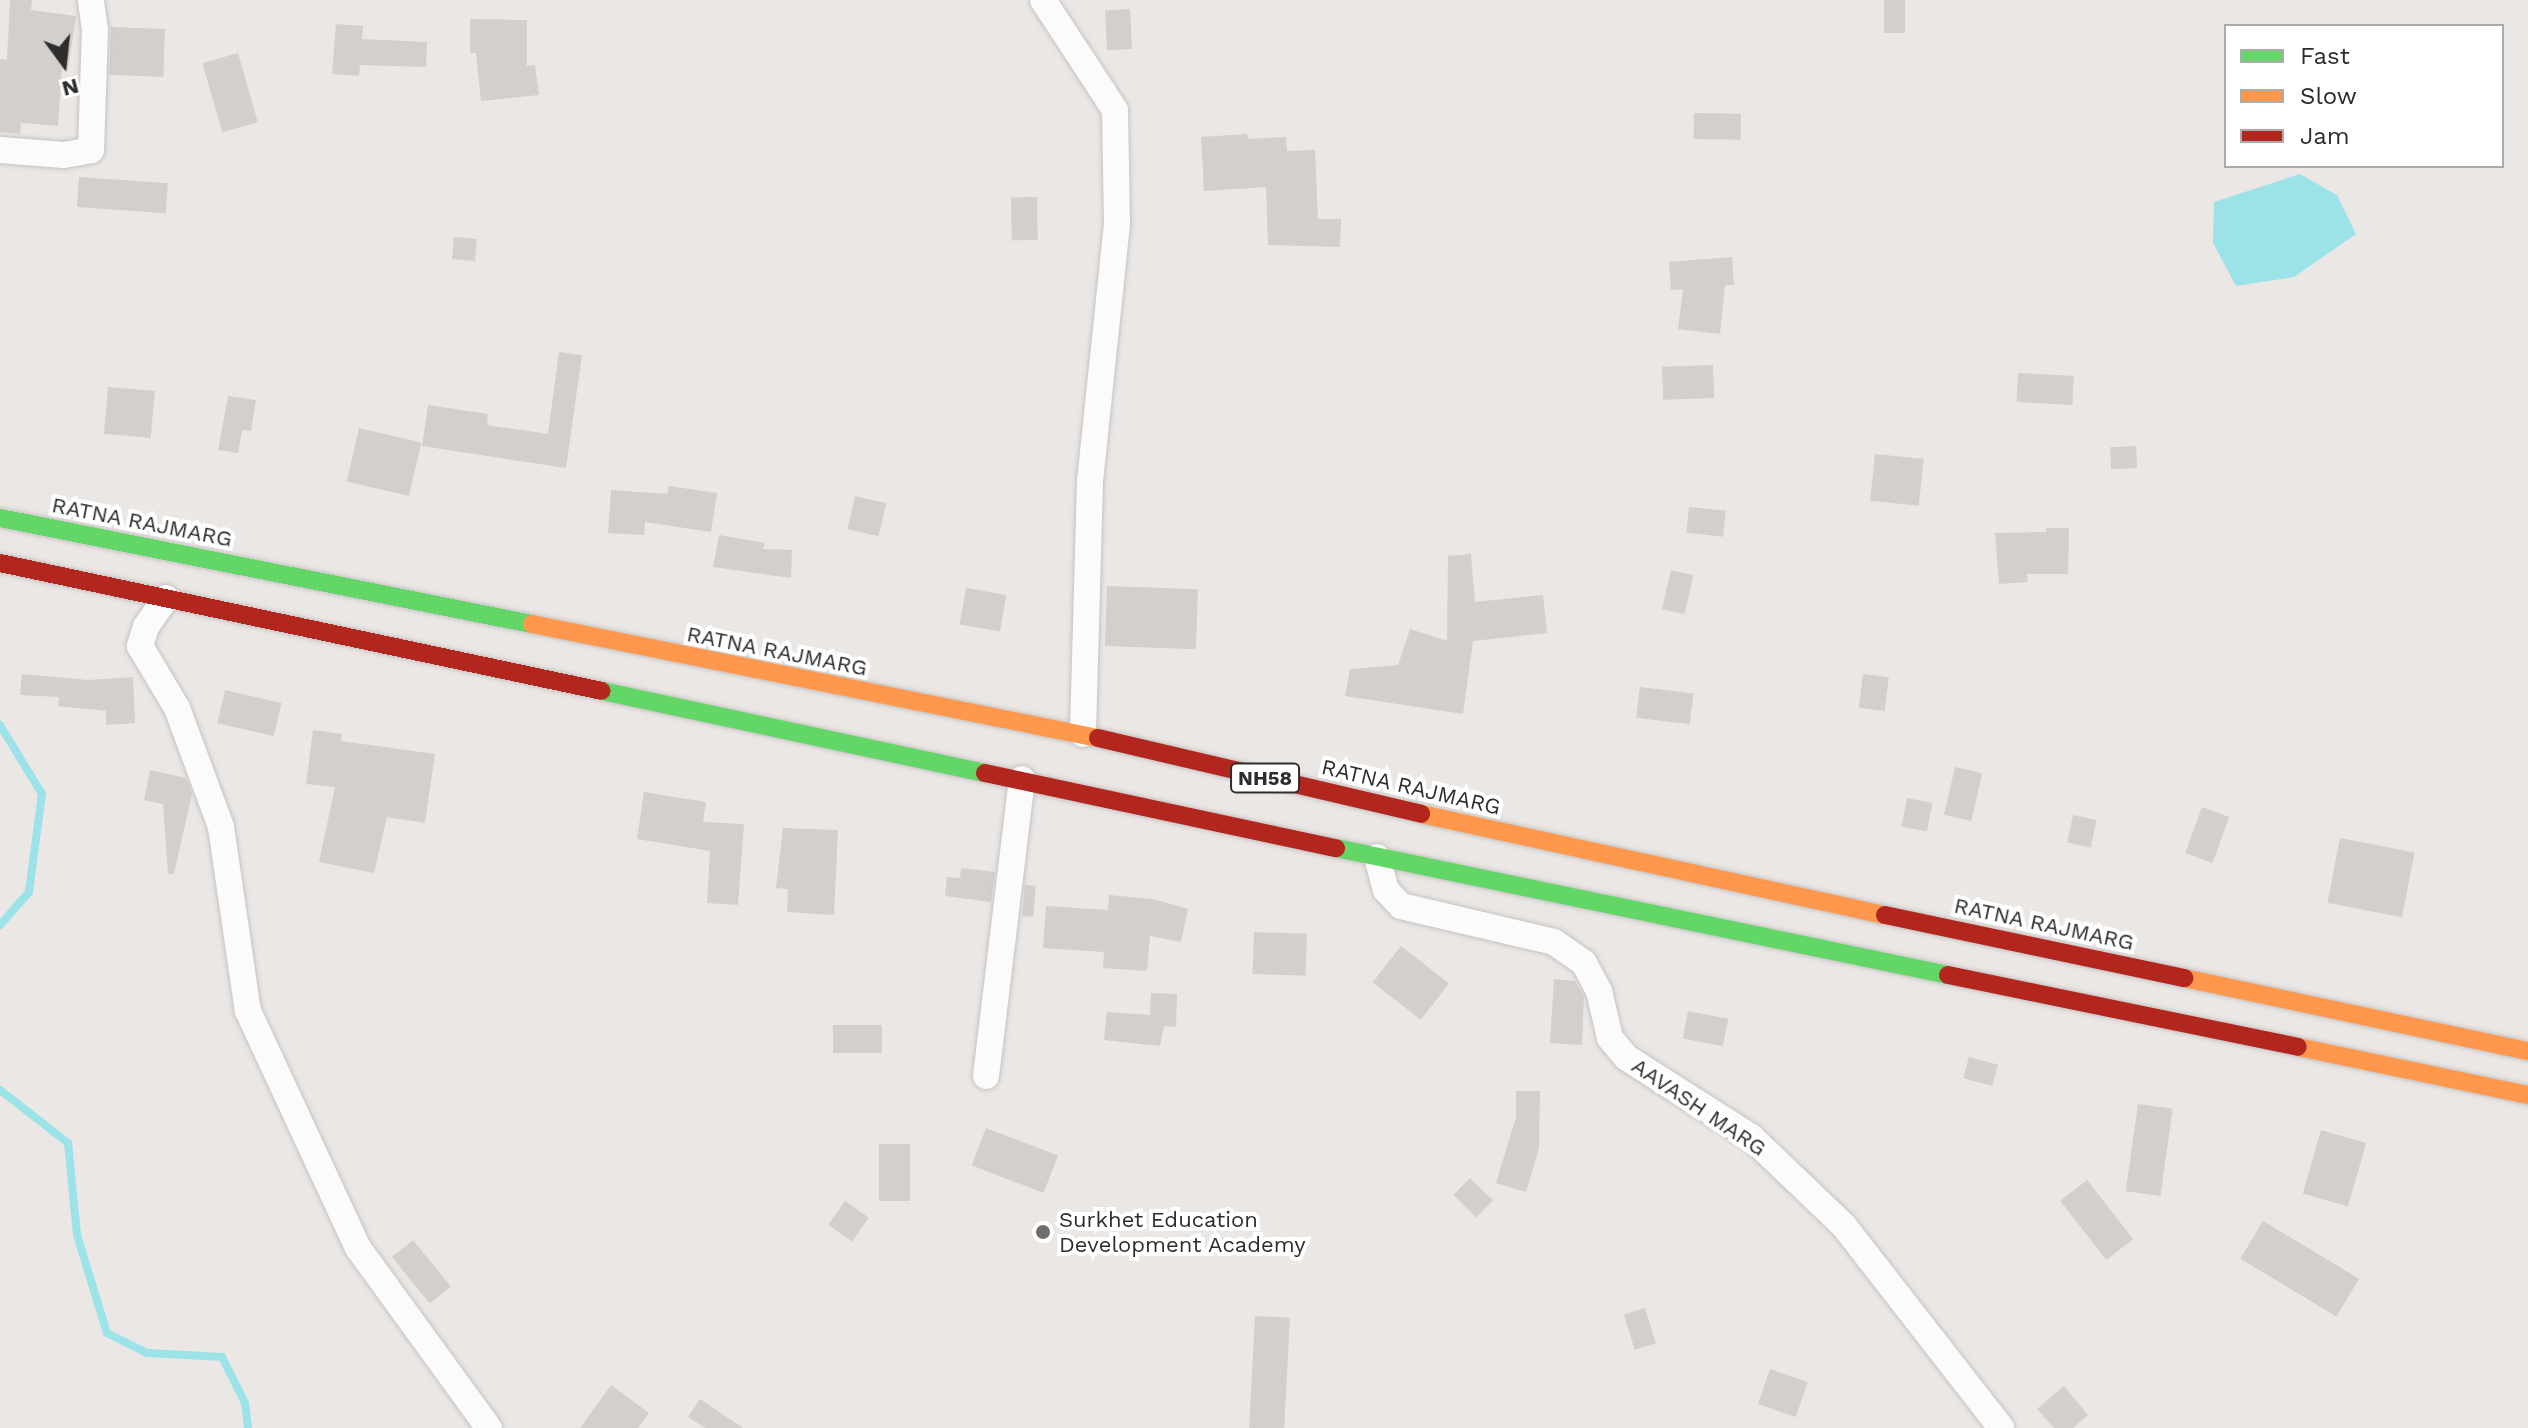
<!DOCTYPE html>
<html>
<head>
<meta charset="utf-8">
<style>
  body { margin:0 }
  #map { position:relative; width:2528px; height:1428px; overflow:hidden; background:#ebe7e4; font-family:"Work Sans",sans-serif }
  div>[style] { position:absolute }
  .water>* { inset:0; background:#9ce3e8 }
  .stream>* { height:8px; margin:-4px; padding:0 4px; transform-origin:4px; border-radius:4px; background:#9ce3e8 }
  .building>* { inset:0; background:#d2cfcd; transform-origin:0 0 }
  .roads { filter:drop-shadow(0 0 2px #c5c4c4) drop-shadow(0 0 2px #c5c4c4) }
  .street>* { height:26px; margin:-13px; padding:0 13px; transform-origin:13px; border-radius:13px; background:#fcfbfb }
  .fast>* { height:18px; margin:-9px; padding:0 9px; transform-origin:9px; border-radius:9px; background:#63d668 }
  .slow>* { height:18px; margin:-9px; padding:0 9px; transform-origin:9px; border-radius:9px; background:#ff974d }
  .jam>* { height:18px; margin:-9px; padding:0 9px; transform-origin:9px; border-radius:9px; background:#b3261e }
  .dots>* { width:22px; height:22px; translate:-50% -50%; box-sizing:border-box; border:4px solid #fff; border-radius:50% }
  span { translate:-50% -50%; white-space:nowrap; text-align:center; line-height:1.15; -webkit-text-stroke:8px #fff; paint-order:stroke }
  .shield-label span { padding:2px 6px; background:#fff; border:2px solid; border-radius:6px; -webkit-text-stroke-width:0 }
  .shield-label { font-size:20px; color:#2d2d2d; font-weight:700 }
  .street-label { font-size:22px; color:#2d2d2d }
  .poi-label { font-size:22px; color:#2d2d2d }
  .left { translate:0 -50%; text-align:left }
  .legend { position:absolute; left:2224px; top:24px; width:280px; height:144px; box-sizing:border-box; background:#fff; border:2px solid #ababab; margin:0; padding:10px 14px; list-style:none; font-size:24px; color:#2d2d2d }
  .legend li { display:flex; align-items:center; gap:16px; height:40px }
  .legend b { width:40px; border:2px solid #ababab }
  .north { position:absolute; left:24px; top:24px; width:80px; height:80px; -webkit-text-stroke:6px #fff; paint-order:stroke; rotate:165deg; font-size:22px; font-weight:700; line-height:32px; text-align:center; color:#2d2d2d }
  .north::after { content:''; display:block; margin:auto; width:28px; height:36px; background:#2d2d2d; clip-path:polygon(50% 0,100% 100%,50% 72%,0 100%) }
</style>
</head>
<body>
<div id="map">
  <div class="water">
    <i style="clip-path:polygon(2300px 174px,2337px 195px,2356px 234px,2294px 277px,2236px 286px,2213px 243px,2214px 202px)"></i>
  </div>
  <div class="stream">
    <i style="left:0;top:725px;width:81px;rotate:58.7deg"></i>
    <i style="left:42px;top:794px;width:99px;rotate:97.6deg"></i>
    <i style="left:29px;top:892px;width:44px;rotate:131.3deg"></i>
    <i style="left:0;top:1090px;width:86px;rotate:37.9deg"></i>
    <i style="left:68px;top:1143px;width:92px;rotate:84.4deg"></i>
    <i style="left:77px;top:1235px;width:102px;rotate:73deg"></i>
    <i style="left:107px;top:1333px;width:45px;rotate:26.6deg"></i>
    <i style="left:147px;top:1353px;width:75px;rotate:3.1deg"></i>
    <i style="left:222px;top:1357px;width:51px;rotate:63.4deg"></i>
    <i style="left:245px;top:1403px;width:25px;rotate:83deg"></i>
  </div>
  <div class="building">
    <i style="clip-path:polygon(10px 0,32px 0,31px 10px,76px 16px,68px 70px,62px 69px,58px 126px,21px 123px,20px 134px,0 132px,0 59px,7px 60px)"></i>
    <i style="left:1884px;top:0;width:21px;height:33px"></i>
    <i style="left:1130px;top:9px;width:40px;height:25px;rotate:87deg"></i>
    <i style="clip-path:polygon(470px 19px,527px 20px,527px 66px,535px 65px,539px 95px,481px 101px,476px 53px,470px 53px)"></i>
    <i style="clip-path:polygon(336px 24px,363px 26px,362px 39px,427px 42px,426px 67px,360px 65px,359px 76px,332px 74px)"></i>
    <i style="left:111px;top:27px;width:54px;height:48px;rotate:2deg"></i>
    <i style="left:238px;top:53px;width:72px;height:37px;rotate:74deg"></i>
    <i style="left:1694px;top:113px;width:47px;height:26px;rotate:1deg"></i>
    <i style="clip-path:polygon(1247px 134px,1248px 139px,1286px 137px,1287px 151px,1315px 150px,1318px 219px,1341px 219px,1340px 247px,1268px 245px,1266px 187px,1204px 191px,1201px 137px)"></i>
    <i style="left:79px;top:177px;width:89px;height:30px;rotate:4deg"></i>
    <i style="left:1037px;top:197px;width:43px;height:26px;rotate:89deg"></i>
    <i style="left:454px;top:237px;width:23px;height:22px;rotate:5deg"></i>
    <i style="clip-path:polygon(1732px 257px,1734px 285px,1725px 285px,1720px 334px,1678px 329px,1683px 289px,1671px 290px,1669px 262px)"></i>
    <i style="clip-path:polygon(559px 352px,582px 355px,566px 468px,422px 446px,428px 405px,488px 414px,487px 425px,548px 434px)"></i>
    <i style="left:1713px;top:365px;width:33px;height:51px;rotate:88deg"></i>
    <i style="left:2018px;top:373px;width:56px;height:29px;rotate:3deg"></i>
    <i style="left:108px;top:387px;width:47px;height:47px;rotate:5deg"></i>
    <i style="clip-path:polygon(228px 396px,256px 400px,251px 431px,242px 430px,238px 453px,218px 450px)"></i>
    <i style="left:359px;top:428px;width:64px;height:55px;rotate:13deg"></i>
    <i style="left:2136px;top:446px;width:22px;height:26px;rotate:87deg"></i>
    <i style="left:1875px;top:454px;width:49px;height:47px;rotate:6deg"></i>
    <i style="clip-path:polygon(669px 486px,717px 493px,711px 532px,645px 522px,644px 535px,608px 533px,611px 490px,667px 494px)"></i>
    <i style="left:855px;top:496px;width:32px;height:34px;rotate:13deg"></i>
    <i style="left:1689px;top:507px;width:37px;height:26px;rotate:6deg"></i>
    <i style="clip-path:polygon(2046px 528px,2069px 528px,2068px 574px,2027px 574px,2028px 582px,1999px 584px,1995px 533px,2046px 532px)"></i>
    <i style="clip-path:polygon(719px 535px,765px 543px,763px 549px,792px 550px,791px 578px,713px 567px)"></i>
    <i style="clip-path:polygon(1471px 554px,1475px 602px,1543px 595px,1547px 633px,1473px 641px,1463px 714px,1345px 696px,1350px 669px,1398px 665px,1410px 629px,1447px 641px,1448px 556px)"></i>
    <i style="left:1671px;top:570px;width:23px;height:40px;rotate:13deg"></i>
    <i style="left:1107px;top:586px;width:91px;height:60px;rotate:2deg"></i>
    <i style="left:966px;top:588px;width:41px;height:37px;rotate:10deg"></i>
    <i style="clip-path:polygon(22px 674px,88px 680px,133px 677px,135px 723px,106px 725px,106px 711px,58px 706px,59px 697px,20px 695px)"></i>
    <i style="left:1863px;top:674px;width:26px;height:34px;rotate:7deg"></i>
    <i style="left:1640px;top:687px;width:54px;height:31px;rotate:7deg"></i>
    <i style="left:225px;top:690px;width:58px;height:34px;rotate:13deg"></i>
    <i style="clip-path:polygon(313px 730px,342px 734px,341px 741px,435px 754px,425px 823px,387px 817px,374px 873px,319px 862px,335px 787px,306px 784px)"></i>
    <i style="left:1955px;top:767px;width:28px;height:49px;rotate:13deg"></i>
    <i style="clip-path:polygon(150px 770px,186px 778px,192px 794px,174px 874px,168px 874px,163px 804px,144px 800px)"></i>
    <i style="clip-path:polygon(644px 792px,706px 802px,703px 822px,744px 824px,738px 905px,707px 903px,710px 851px,637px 839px)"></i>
    <i style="left:1907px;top:798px;width:26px;height:29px;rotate:11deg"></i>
    <i style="left:2202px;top:807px;width:29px;height:49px;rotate:20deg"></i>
    <i style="left:2073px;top:815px;width:24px;height:28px;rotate:12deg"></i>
    <i style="clip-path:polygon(783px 828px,838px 830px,834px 915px,787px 912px,788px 889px,776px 888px)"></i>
    <i style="left:2340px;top:838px;width:76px;height:66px;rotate:11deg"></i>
    <i style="clip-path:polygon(961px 868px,995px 872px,991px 902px,945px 896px,947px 877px,960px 878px)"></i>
    <i style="left:1025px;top:885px;width:11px;height:31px;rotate:5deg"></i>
    <i style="clip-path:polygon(1109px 895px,1153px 899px,1188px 909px,1181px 942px,1150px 936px,1147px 971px,1103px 968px,1104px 952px,1043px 948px,1046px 906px,1108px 910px)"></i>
    <i style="left:1254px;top:932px;width:53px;height:42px;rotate:2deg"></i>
    <i style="left:1401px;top:946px;width:61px;height:46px;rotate:38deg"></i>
    <i style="clip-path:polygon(1554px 979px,1575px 981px,1584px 997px,1582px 1045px,1550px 1043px)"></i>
    <i style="clip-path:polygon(1151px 993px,1177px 994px,1176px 1027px,1164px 1026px,1160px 1046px,1104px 1040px,1107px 1012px,1150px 1015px)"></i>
    <i style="left:1688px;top:1011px;width:41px;height:28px;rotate:11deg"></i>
    <i style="left:833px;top:1025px;width:49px;height:28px"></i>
    <i style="left:1969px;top:1057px;width:30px;height:22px;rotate:15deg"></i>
    <i style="clip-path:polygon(1516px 1091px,1540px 1091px,1539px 1148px,1526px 1192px,1496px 1183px,1516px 1117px)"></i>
    <i style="left:2138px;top:1104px;width:35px;height:88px;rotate:8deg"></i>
    <i style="left:986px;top:1128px;width:77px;height:40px;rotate:21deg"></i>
    <i style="left:2321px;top:1130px;width:47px;height:66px;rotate:16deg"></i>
    <i style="left:879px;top:1144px;width:31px;height:57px"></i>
    <i style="left:1470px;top:1178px;width:32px;height:24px;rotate:44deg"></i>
    <i style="left:2087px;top:1180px;width:75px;height:34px;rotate:52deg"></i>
    <i style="left:845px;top:1201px;width:29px;height:29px;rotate:35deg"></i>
    <i style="left:2263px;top:1221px;width:112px;height:44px;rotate:31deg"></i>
    <i style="left:413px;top:1240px;width:60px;height:27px;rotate:51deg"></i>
    <i style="left:1645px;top:1308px;width:37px;height:22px;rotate:73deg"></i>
    <i style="left:1255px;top:1316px;width:35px;height:112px;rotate:3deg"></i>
    <i style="left:1770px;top:1369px;width:40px;height:37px;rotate:19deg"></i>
    <i style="clip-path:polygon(611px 1385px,649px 1413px,638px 1428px,580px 1428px)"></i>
    <i style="clip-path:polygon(2064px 1386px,2088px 1415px,2073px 1428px,2054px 1428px,2037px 1409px)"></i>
    <i style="clip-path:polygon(700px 1399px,743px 1428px,705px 1428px,688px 1417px)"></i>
  </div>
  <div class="roads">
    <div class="street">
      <i style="left:1043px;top:0;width:131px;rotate:56.8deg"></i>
      <i style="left:1115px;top:110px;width:114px;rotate:89deg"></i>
      <i style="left:1117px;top:224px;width:258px;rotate:96deg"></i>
      <i style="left:1090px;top:481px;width:253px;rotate:91.6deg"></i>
      <i style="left:0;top:150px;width:64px;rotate:4.5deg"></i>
      <i style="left:64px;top:155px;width:27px;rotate:-10deg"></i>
      <i style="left:91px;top:150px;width:120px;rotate:-88.1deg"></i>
      <i style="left:95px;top:30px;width:30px;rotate:-98deg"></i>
      <i style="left:166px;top:598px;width:35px;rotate:125deg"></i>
      <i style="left:146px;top:627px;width:20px;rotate:108deg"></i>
      <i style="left:140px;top:646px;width:72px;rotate:59.2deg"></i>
      <i style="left:177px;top:708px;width:127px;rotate:69.7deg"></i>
      <i style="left:221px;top:827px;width:186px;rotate:81.7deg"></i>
      <i style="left:248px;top:1011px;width:261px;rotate:65.1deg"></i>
      <i style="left:358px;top:1248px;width:223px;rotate:54deg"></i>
      <i style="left:1377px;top:857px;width:34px;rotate:75deg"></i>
      <i style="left:1386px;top:890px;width:22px;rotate:47deg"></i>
      <i style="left:1401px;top:906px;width:157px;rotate:13.2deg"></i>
      <i style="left:1554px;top:942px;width:37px;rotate:35deg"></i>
      <i style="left:1584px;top:963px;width:32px;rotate:62deg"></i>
      <i style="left:1599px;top:991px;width:48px;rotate:76.8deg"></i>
      <i style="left:1610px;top:1038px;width:26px;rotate:50deg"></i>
      <i style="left:1627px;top:1058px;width:147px;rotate:32.5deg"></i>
      <i style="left:1751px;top:1137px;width:129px;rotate:43.7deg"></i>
      <i style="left:1844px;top:1226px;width:256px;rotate:52.1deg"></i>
      <i style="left:986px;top:1076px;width:299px;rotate:-83.1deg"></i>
    </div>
    <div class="fast">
      <i style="left:0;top:518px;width:542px;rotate:11.27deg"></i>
      <i style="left:602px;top:691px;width:392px;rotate:12.1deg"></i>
      <i style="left:1336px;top:848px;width:625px;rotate:11.72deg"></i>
    </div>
    <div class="slow">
      <i style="left:532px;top:624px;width:577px;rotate:11.39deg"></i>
      <i style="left:1421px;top:814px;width:475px;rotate:12.3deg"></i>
      <i style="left:2184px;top:978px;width:352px;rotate:12deg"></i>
      <i style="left:2298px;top:1047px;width:235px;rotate:11.8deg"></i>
    </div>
    <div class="jam">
      <i style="left:0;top:563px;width:615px;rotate:12deg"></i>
      <i style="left:1098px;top:738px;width:332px;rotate:13.2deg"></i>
      <i style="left:985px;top:773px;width:359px;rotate:12.1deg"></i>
      <i style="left:1885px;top:915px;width:306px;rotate:11.9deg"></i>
      <i style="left:1948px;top:975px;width:357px;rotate:11.6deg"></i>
    </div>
  </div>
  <div class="dots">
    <i style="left:1043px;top:1232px;background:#706e6d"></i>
  </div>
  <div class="shield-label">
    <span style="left:1265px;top:778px">NH58</span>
  </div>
  <div class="street-label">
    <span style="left:142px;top:522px;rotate:11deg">RATNA RAJMARG</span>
    <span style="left:777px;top:651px;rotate:11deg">RATNA RAJMARG</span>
    <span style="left:1411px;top:787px;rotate:13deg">RATNA RAJMARG</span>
    <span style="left:2044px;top:924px;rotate:12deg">RATNA RAJMARG</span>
    <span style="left:1699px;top:1107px;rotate:34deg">AAVASH MARG</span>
  </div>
  <div class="poi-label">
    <span class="left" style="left:1059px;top:1232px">Surkhet Education<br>Development Academy</span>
  </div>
  <ul class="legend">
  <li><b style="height:10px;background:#63d668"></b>Fast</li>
  <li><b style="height:10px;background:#ff974d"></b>Slow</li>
  <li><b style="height:10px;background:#b3261e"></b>Jam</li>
  </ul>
  <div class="north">N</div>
</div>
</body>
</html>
